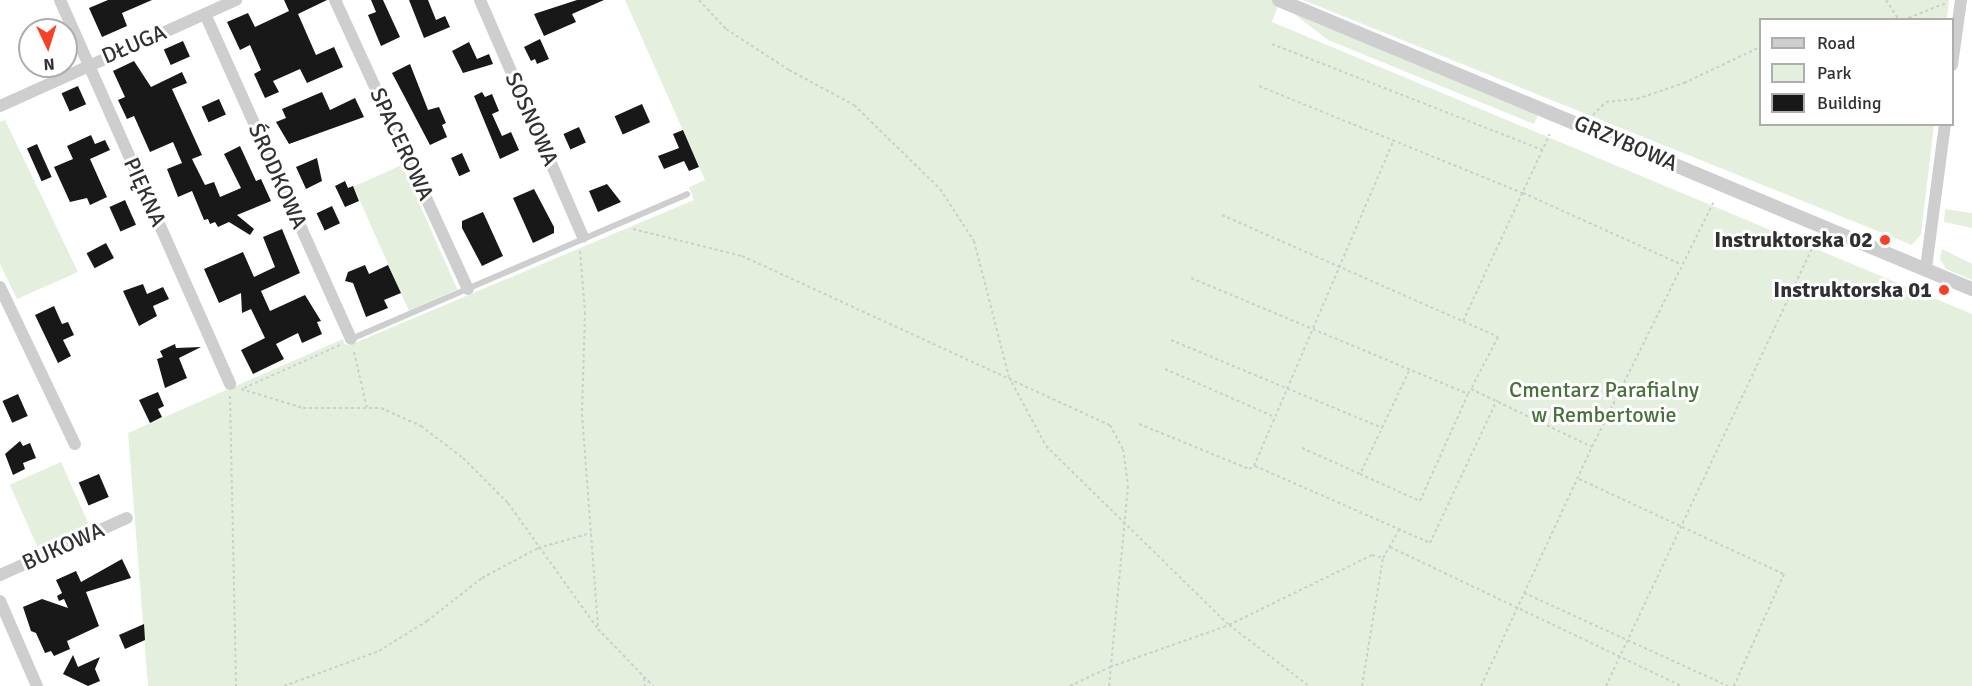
<!DOCTYPE html>
<html>
<head>
<meta charset="utf-8">
<style>
  body { margin:0 }
  #map { position:relative; width:1972px; height:686px; overflow:hidden; background:#fff; font-family:Signika,sans-serif }
  div>[style] { position:absolute }
  .green>* { inset:0; background:#e4efde; transform-origin:0 0 }
  .building>* { inset:0; background:#181818; transform-origin:0 0 }
  .path>* { height:2px; margin-top:-1px; transform-origin:0; background:repeating-linear-gradient(90deg,#cecece 0 3px,transparent 0 6px) }
  .service>* { height:6px; margin:-3px; padding:0 3px; transform-origin:3px; border-radius:3px; background:#cecece }
  .minor>* { height:12px; margin:-6px; padding:0 6px; transform-origin:6px; border-radius:6px; background:#cecece }
  .tertiary>* { height:14px; margin:-7px; padding:0 7px; transform-origin:7px; border-radius:7px; background:#cecece }
  .dots>* { width:16px; height:16px; translate:-50% -50%; box-sizing:border-box; border:3px solid #fff; border-radius:50% }
  span { translate:-50% -50%; white-space:nowrap; text-align:center; line-height:1.15; -webkit-text-stroke:6px #fff; paint-order:stroke }
  .street-label { font-size:22px; color:#313131 }
  .poi-label { font-size:22px; color:#313131; font-weight:700 }
  .right { translate:-100% -50%; text-align:right }
  .park-label { font-size:22px; color:#487239 }
  .legend { position:absolute; left:1759px; top:18px; width:195px; height:108px; box-sizing:border-box; background:#fff; border:2px solid #adadad; margin:0; padding:8px 10px; list-style:none; font-size:18px; color:#313131 }
  .legend li { display:flex; align-items:center; gap:12px; height:30px }
  .legend b { width:30px; border:2px solid #adadad }
  .north { position:absolute; left:18px; top:18px; width:60px; height:60px; box-sizing:border-box; background:#fff; border:2px solid #adadad; border-radius:50%; rotate:176deg; font-size:16px; font-weight:700; line-height:24px; text-align:center; color:#313131 }
  .north::after { content:''; display:block; margin:auto; width:21px; height:27px; background:#f74025; clip-path:polygon(50% 0,100% 100%,50% 72%,0 100%) }
</style>
</head>
<body>
<div id="map">
  <div class="green">
    <i style="clip-path:polygon(625px 0,1291px 0,1280px 1px,1272px 22px,1972px 314px,1972px 686px,148px 686px,128px 433px,343px 339px,344px 344px,350px 345px,694px 200px,689px 187px,705px 180px)"></i>
    <i style="clip-path:polygon(1303px 0,1949px 0,1947px 19px,1760px 20px,1760px 124px,1934px 125px,1921px 234px,1912px 245px)"></i>
    <i style="clip-path:polygon(1294px 14px,1538px 115px,1534px 124px,1328px 40px)"></i>
    <i style="clip-path:polygon(5px 120px,78px 272px,17px 299px,0 264px,0 122px)"></i>
    <i style="left:402px;top:165px;width:136px;height:53px;rotate:66deg"></i>
    <i style="clip-path:polygon(1945px 209px,1972px 213px,1972px 228px,1944px 222px)"></i>
    <i style="clip-path:polygon(1942px 249px,1972px 264px,1972px 280px,1946px 269px,1940px 259px)"></i>
    <i style="left:61px;top:462px;width:68px;height:56px;rotate:66deg"></i>
  </div>
  <div class="building">
    <i style="clip-path:polygon(108px 0,152px 0,122px 13px,127px 26px,102px 37px,89px 8px)"></i>
    <i style="clip-path:polygon(284px 0,327px 0,298px 14px,316px 55px,334px 47px,343px 67px,307px 83px,300px 69px,273px 81px,279px 92px,265px 98px,254px 74px,261px 70px,250px 45px,240px 50px,227px 22px,248px 13px,255px 27px,289px 11px)"></i>
    <i style="clip-path:polygon(371px 0,383px 0,400px 37px,381px 46px,368px 15px,376px 12px)"></i>
    <i style="clip-path:polygon(409px 0,428px 0,436px 20px,445px 16px,450px 27px,424px 38px)"></i>
    <i style="clip-path:polygon(577px 0,604px 0,572px 14px,576px 22px,544px 36px,534px 14px)"></i>
    <i style="clip-path:polygon(540px 39px,549px 59px,537px 64px,535px 59px,531px 61px,524px 47px)"></i>
    <i style="left:183px;top:41px;width:17px;height:21px;rotate:66deg"></i>
    <i style="clip-path:polygon(469px 42px,477px 59px,489px 54px,493px 64px,463px 73px,452px 51px)"></i>
    <i style="clip-path:polygon(134px 61px,151px 87px,182px 72px,187px 83px,172px 89px,202px 155px,192px 159px,205px 185px,214px 182px,220px 197px,241px 188px,224px 154px,240px 146px,256px 181px,261px 179px,271px 201px,237px 215px,254px 229px,250px 235px,229px 222px,218px 227px,215px 222px,210px 224px,208px 219px,204px 220px,192px 191px,178px 197px,167px 169px,182px 163px,173px 142px,150px 152px,134px 116px,127px 119px,118px 100px,125px 97px,113px 71px)"></i>
    <i style="clip-path:polygon(410px 64px,428px 110px,439px 107px,446px 123px,442px 125px,447px 137px,430px 145px,392px 73px)"></i>
    <i style="left:78px;top:86px;width:20px;height:18px;rotate:66deg"></i>
    <i style="clip-path:polygon(322px 92px,330px 110px,355px 98px,364px 117px,289px 144px,276px 122px,286px 118px,282px 109px)"></i>
    <i style="clip-path:polygon(482px 92px,485px 97px,492px 94px,499px 111px,492px 114px,502px 136px,511px 132px,519px 150px,500px 159px,474px 96px)"></i>
    <i style="left:219px;top:99px;width:17px;height:19px;rotate:66deg"></i>
    <i style="left:642px;top:104px;width:20px;height:30px;rotate:66deg"></i>
    <i style="left:579px;top:127px;width:17px;height:17px;rotate:66deg"></i>
    <i style="clip-path:polygon(683px 130px,699px 167px,689px 171px,684px 161px,664px 169px,658px 156px,679px 148px,673px 134px)"></i>
    <i style="clip-path:polygon(91px 135px,95px 144px,105px 140px,110px 150px,90px 159px,107px 197px,90px 205px,87px 198px,70px 202px,54px 167px,73px 159px,67px 146px)"></i>
    <i style="left:37px;top:144px;width:36px;height:11px;rotate:66deg"></i>
    <i style="left:462px;top:153px;width:20px;height:12px;rotate:66deg"></i>
    <i style="clip-path:polygon(317px 158px,322px 181px,306px 189px,296px 167px)"></i>
    <i style="clip-path:polygon(345px 181px,348px 188px,353px 186px,359px 201px,345px 207px,335px 186px)"></i>
    <i style="clip-path:polygon(607px 184px,621px 202px,598px 212px,589px 191px)"></i>
    <i style="clip-path:polygon(534px 189px,554px 227px,554px 233px,533px 243px,513px 198px)"></i>
    <i style="left:125px;top:200px;width:27px;height:17px;rotate:66deg"></i>
    <i style="left:332px;top:206px;width:19px;height:17px;rotate:65deg"></i>
    <i style="clip-path:polygon(483px 212px,503px 256px,482px 266px,462px 228px,462px 221px)"></i>
    <i style="clip-path:polygon(282px 229px,300px 273px,261px 291px,270px 311px,305px 295px,321px 321px,317px 322px,322px 334px,302px 343px,298px 333px,276px 344px,284px 359px,253px 374px,241px 350px,265px 338px,251px 309px,242px 313px,241px 293px,219px 303px,204px 269px,243px 252px,254px 277px,275px 267px,263px 237px)"></i>
    <i style="left:106px;top:243px;width:17px;height:22px;rotate:62deg"></i>
    <i style="clip-path:polygon(365px 265px,369px 274px,388px 265px,401px 293px,384px 300px,388px 308px,366px 317px,353px 283px,345px 281px,348px 272px)"></i>
    <i style="clip-path:polygon(143px 284px,147px 294px,163px 287px,169px 299px,153px 306px,157px 316px,139px 326px,123px 291px)"></i>
    <i style="clip-path:polygon(54px 306px,62px 324px,68px 322px,74px 335px,63px 340px,71px 356px,58px 363px,35px 315px)"></i>
    <i style="clip-path:polygon(175px 344px,176px 348px,201px 347px,179px 358px,187px 378px,165px 388px,157px 359px,163px 357px,160px 351px)"></i>
    <i style="clip-path:polygon(158px 392px,164px 406px,158px 409px,162px 417px,150px 423px,139px 400px)"></i>
    <i style="left:18px;top:394px;width:24px;height:17px;rotate:66deg"></i>
    <i style="clip-path:polygon(20px 441px,23px 446px,30px 443px,36px 458px,23px 463px,25px 469px,13px 475px,5px 454px)"></i>
    <i style="left:99px;top:474px;width:25px;height:22px;rotate:67deg"></i>
    <i style="clip-path:polygon(122px 559px,131px 578px,86px 592px,99px 626px,67px 641px,70px 649px,54px 656px,51px 651px,45px 653px,36px 633px,31px 631px,23px 607px,42px 599px,68px 608px,64px 599px,59px 601px,57px 596px,62px 593px,56px 580px,76px 571px,81px 582px)"></i>
    <i style="clip-path:polygon(144px 624px,145px 640px,125px 649px,119px 635px)"></i>
    <i style="clip-path:polygon(73px 655px,78px 667px,100px 657px,95px 669px,100px 681px,88px 686px,63px 674px)"></i>
  </div>
  <div class="path">
    <i style="left:699px;top:0;width:40px;rotate:47deg"></i>
    <i style="left:726px;top:29px;width:75px;rotate:33.1deg"></i>
    <i style="left:789px;top:70px;width:74px;rotate:28.3deg"></i>
    <i style="left:854px;top:105px;width:120px;rotate:44.3deg"></i>
    <i style="left:940px;top:189px;width:62px;rotate:56.8deg"></i>
    <i style="left:974px;top:241px;width:140px;rotate:75.6deg"></i>
    <i style="left:1009px;top:377px;width:78px;rotate:61.8deg"></i>
    <i style="left:1046px;top:446px;width:256px;rotate:44.4deg"></i>
    <i style="left:1229px;top:625px;width:101px;rotate:37.3deg"></i>
    <i style="left:1886px;top:0;width:24px;rotate:57deg"></i>
    <i style="left:1903px;top:20px;width:46px;rotate:-21.6deg"></i>
    <i style="left:1272px;top:44px;width:291px;rotate:21.4deg"></i>
    <i style="left:1259px;top:86px;width:285px;rotate:22.1deg"></i>
    <i style="left:1523px;top:193px;width:172px;rotate:24.3deg"></i>
    <i style="left:1593px;top:115px;width:18px;rotate:-45deg"></i>
    <i style="left:1606px;top:102px;width:31px;rotate:-6deg"></i>
    <i style="left:1637px;top:99px;width:50px;rotate:-18.8deg"></i>
    <i style="left:1684px;top:83px;width:84px;rotate:-25.3deg"></i>
    <i style="left:1222px;top:215px;width:302px;rotate:23.8deg"></i>
    <i style="left:1498px;top:337px;width:59px;rotate:117.4deg"></i>
    <i style="left:633px;top:229px;width:112px;rotate:13.9deg"></i>
    <i style="left:742px;top:256px;width:405px;rotate:24.7deg"></i>
    <i style="left:1110px;top:425px;width:27px;rotate:62deg"></i>
    <i style="left:1123px;top:449px;width:37px;rotate:82deg"></i>
    <i style="left:1128px;top:486px;width:201px;rotate:95.4deg"></i>
    <i style="left:580px;top:251px;width:61px;rotate:85.3deg"></i>
    <i style="left:585px;top:312px;width:102px;rotate:91.7deg"></i>
    <i style="left:582px;top:414px;width:216px;rotate:85.7deg"></i>
    <i style="left:1191px;top:278px;width:300px;rotate:22.7deg"></i>
    <i style="left:1468px;top:394px;width:6px;rotate:-59deg"></i>
    <i style="left:1471px;top:389px;width:134px;rotate:25.6deg"></i>
    <i style="left:1463px;top:321px;width:206px;rotate:-65.1deg"></i>
    <i style="left:1171px;top:340px;width:229px;rotate:22.6deg"></i>
    <i style="left:354px;top:352px;width:57px;rotate:76.9deg"></i>
    <i style="left:1165px;top:369px;width:120px;rotate:23.6deg"></i>
    <i style="left:1409px;top:371px;width:114px;rotate:115.4deg"></i>
    <i style="left:1360px;top:474px;width:66px;rotate:24.2deg"></i>
    <i style="left:1420px;top:501px;width:117px;rotate:-65.8deg"></i>
    <i style="left:244px;top:388px;width:105px;rotate:-24.1deg"></i>
    <i style="left:241px;top:389px;width:65px;rotate:17deg"></i>
    <i style="left:303px;top:408px;width:78px"></i>
    <i style="left:381px;top:408px;width:44px;rotate:24.2deg"></i>
    <i style="left:421px;top:426px;width:53px;rotate:37.3deg"></i>
    <i style="left:463px;top:458px;width:64px;rotate:45deg"></i>
    <i style="left:508px;top:503px;width:155px;rotate:54.5deg"></i>
    <i style="left:598px;top:629px;width:79px;rotate:46deg"></i>
    <i style="left:230px;top:396px;width:290px;rotate:88.8deg"></i>
    <i style="left:1139px;top:424px;width:119px;rotate:22.2deg"></i>
    <i style="left:1249px;top:469px;width:6px;rotate:-31deg"></i>
    <i style="left:1254px;top:466px;width:355px;rotate:-66.8deg"></i>
    <i style="left:1302px;top:448px;width:64px;rotate:24.1deg"></i>
    <i style="left:1255px;top:466px;width:191px;rotate:23.7deg"></i>
    <i style="left:1430px;top:543px;width:158px;rotate:-64.9deg"></i>
    <i style="left:1579px;top:479px;width:226px;rotate:24.9deg"></i>
    <i style="left:1784px;top:574px;width:123px;rotate:114.1deg"></i>
    <i style="left:1390px;top:547px;width:322px;rotate:25.5deg"></i>
    <i style="left:1524px;top:593px;width:224px;rotate:24.5deg"></i>
    <i style="left:644px;top:678px;width:8px;rotate:83deg"></i>
    <i style="left:284px;top:686px;width:101px;rotate:-20.2deg"></i>
    <i style="left:379px;top:651px;width:57px;rotate:-32deg"></i>
    <i style="left:427px;top:621px;width:70px;rotate:-38deg"></i>
    <i style="left:482px;top:578px;width:64px;rotate:-28.2deg"></i>
    <i style="left:538px;top:548px;width:55px;rotate:-15.8deg"></i>
    <i style="left:1070px;top:686px;width:44px;rotate:-25.4deg"></i>
    <i style="left:1110px;top:667px;width:126px;rotate:-19.4deg"></i>
    <i style="left:1229px;top:625px;width:159px;rotate:-26.1deg"></i>
    <i style="left:1372px;top:555px;width:11px;rotate:15deg"></i>
    <i style="left:1362px;top:686px;width:130px;rotate:-80.7deg"></i>
    <i style="left:1383px;top:558px;width:34px;rotate:-60deg"></i>
    <i style="left:1481px;top:686px;width:264px;rotate:-65.1deg"></i>
    <i style="left:1592px;top:447px;width:275px;rotate:-63.6deg"></i>
    <i style="left:1606px;top:686px;width:489px;rotate:-64.8deg"></i>
  </div>
  <div class="service">
    <i style="left:351px;top:339px;width:366px;rotate:-23.3deg"></i>
  </div>
  <div class="minor">
    <i style="left:60px;top:0;width:420px;rotate:66.1deg"></i>
    <i style="left:335px;top:0;width:318px;rotate:65.3deg"></i>
    <i style="left:480px;top:0;width:258px;rotate:66.5deg"></i>
    <i style="left:205px;top:14px;width:356px;rotate:65.8deg"></i>
    <i style="left:1952px;top:65px;width:66px;rotate:-82.1deg"></i>
    <i style="left:0;top:106px;width:259px;rotate:-24.2deg"></i>
    <i style="left:1926px;top:268px;width:145px;rotate:-82.5deg"></i>
    <i style="left:0;top:287px;width:174px;rotate:64.5deg"></i>
    <i style="left:0;top:575px;width:139px;rotate:-24.2deg"></i>
    <i style="left:0;top:601px;width:93px;rotate:66.5deg"></i>
  </div>
  <div class="tertiary">
    <i style="left:1279px;top:0;width:751px;rotate:22.64deg"></i>
  </div>
  <div class="dots">
    <i style="left:1885px;top:240px;background:#f74025"></i>
    <i style="left:1944px;top:290px;background:#f74025"></i>
  </div>
  <div class="street-label">
    <span style="left:134px;top:44px;rotate:-23deg">DŁUGA</span>
    <span style="left:532px;top:119px;rotate:66deg">SOSNOWA</span>
    <span style="left:1626px;top:143px;rotate:23deg">GRZYBOWA</span>
    <span style="left:402px;top:144px;rotate:65deg">SPACEROWA</span>
    <span style="left:278px;top:176px;rotate:66deg">ŚRODKOWA</span>
    <span style="left:145px;top:192px;rotate:66deg">PIĘKNA</span>
    <span style="left:63px;top:546px;rotate:-24deg">BUKOWA</span>
  </div>
  <div class="poi-label">
    <span class="right" style="left:1873px;top:240px">Instruktorska 02</span>
    <span class="right" style="left:1932px;top:290px">Instruktorska 01</span>
  </div>
  <div class="park-label">
    <span style="left:1604px;top:402px">Cmentarz Parafialny<br>w Rembertowie</span>
  </div>
  <ul class="legend">
  <li><b style="height:8px;background:#cecece"></b>Road</li>
  <li><b style="height:16px;background:#e4efde"></b>Park</li>
  <li><b style="height:16px;background:#181818"></b>Building</li>
  </ul>
  <div class="north">N</div>
</div>
</body>
</html>
